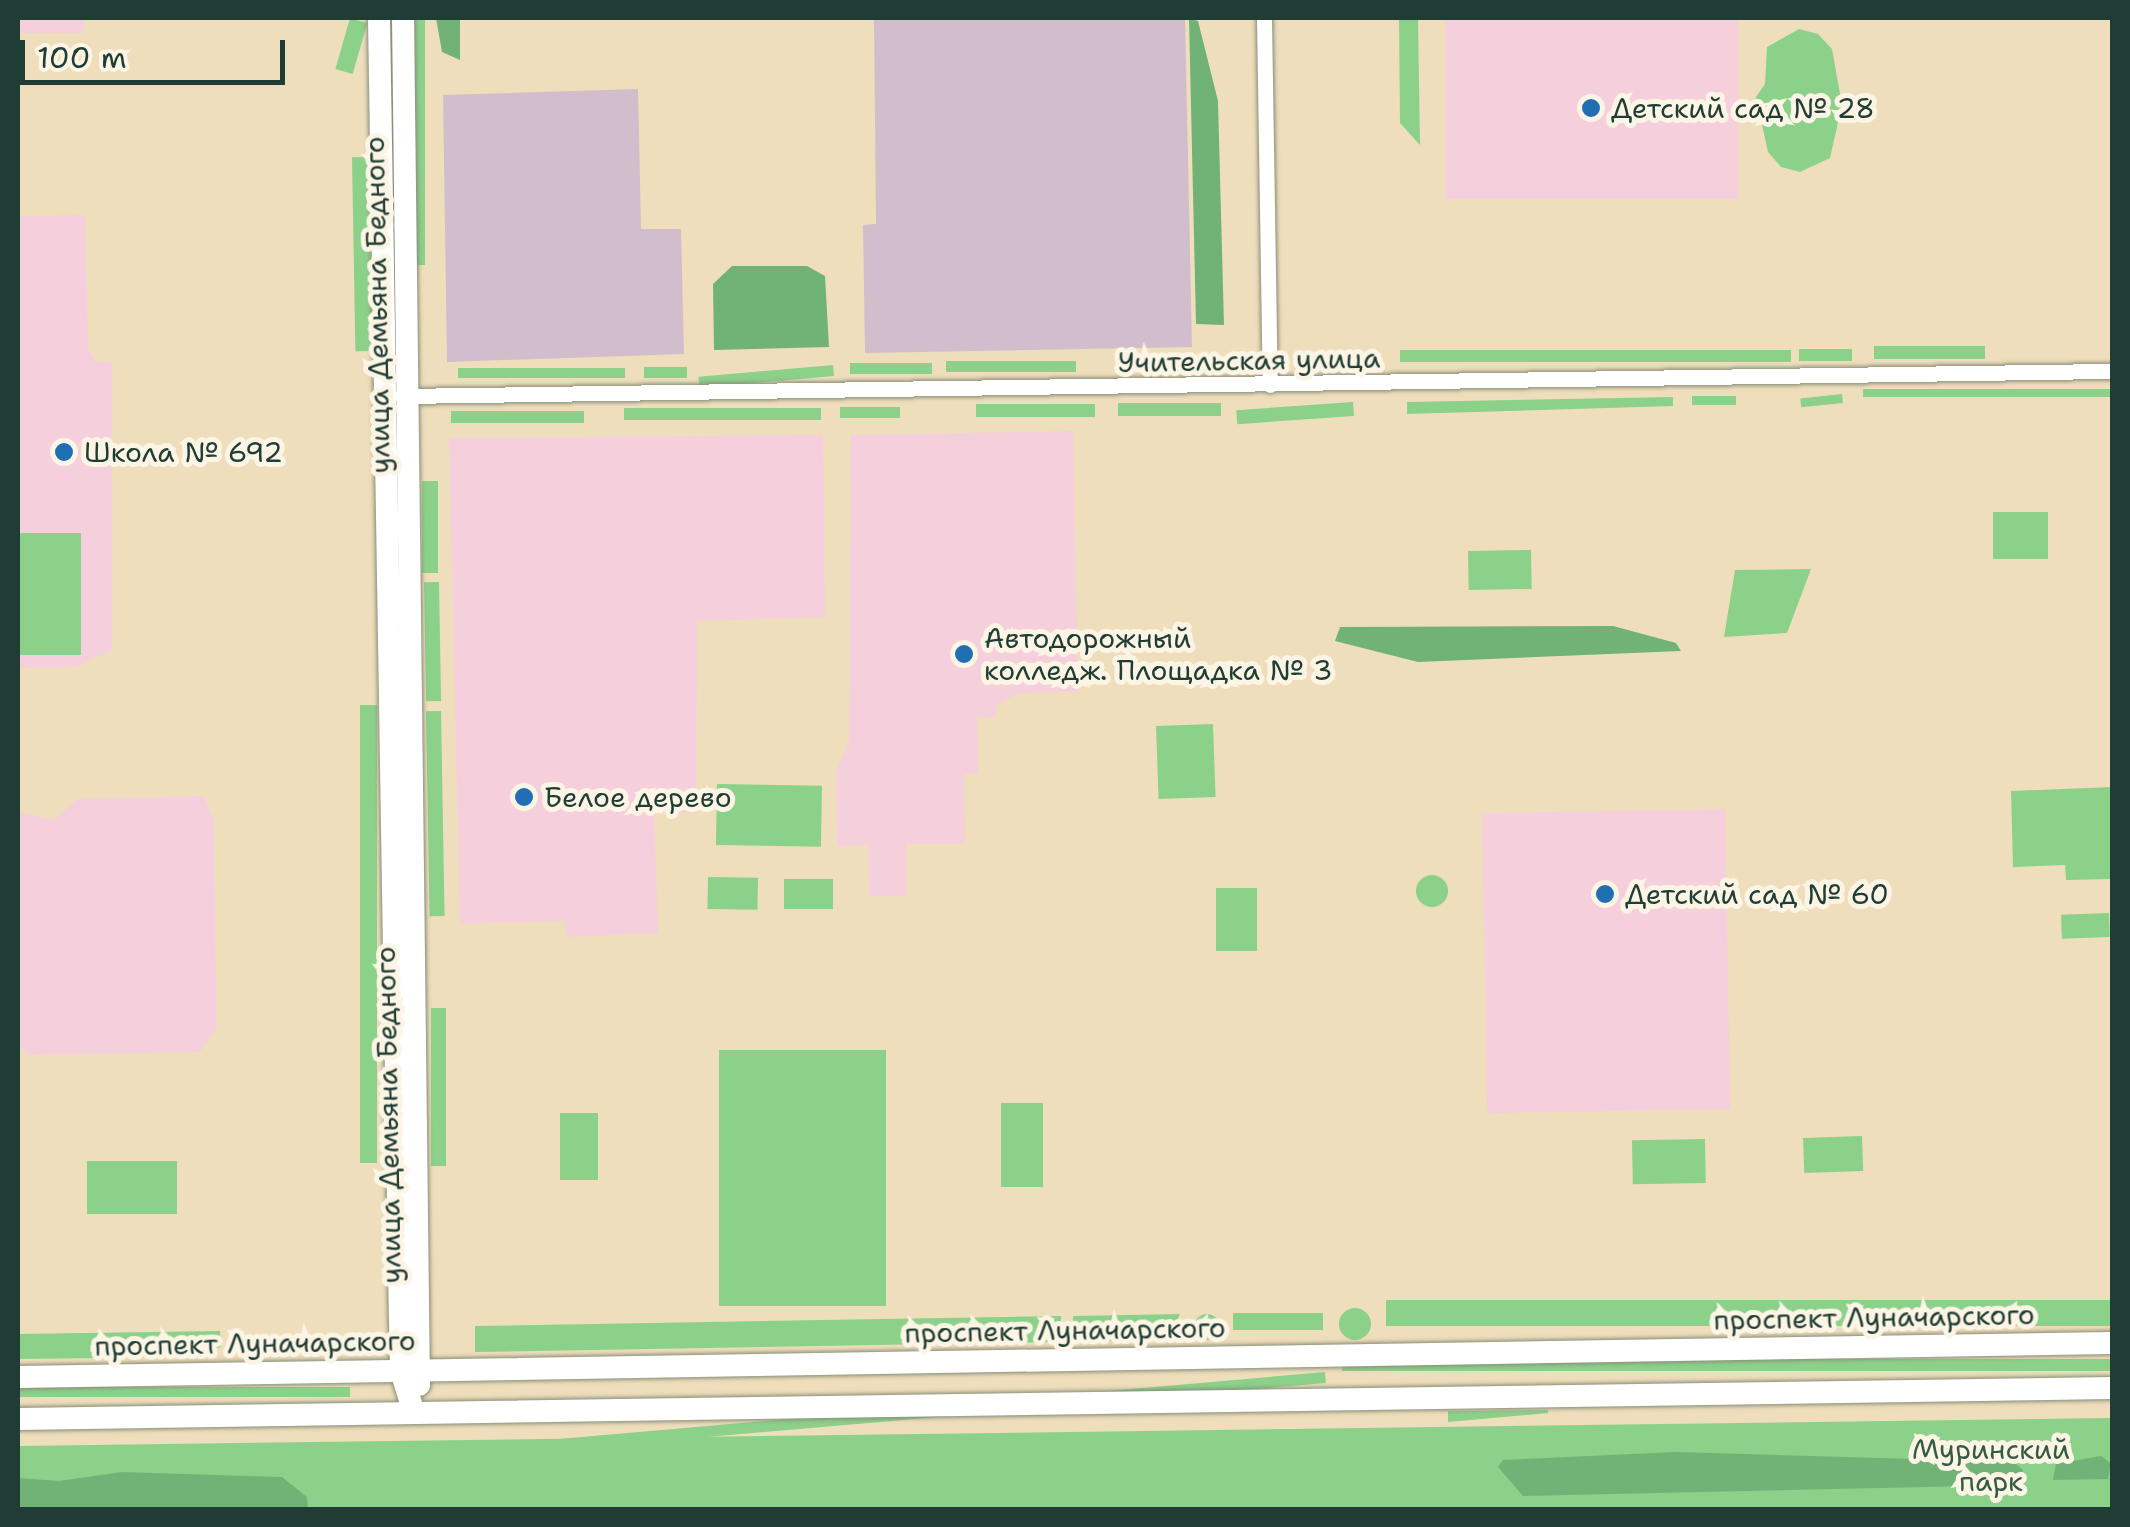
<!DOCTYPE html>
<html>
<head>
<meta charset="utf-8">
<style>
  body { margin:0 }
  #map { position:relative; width:2130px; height:1527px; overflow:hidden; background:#efdebc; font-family:"Shantell Sans",sans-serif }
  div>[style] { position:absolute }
  .built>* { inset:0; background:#f5cfdb; transform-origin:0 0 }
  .industrial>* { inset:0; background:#d1bdcc }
  .green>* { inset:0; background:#8cd18a; transform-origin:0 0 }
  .round { border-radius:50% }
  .forest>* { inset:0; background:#71b376 }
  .roads { filter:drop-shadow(0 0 2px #878e78) drop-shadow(0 0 2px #878e78) }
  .street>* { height:15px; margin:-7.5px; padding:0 7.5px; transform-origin:7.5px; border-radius:7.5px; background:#fff }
  .secondary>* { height:22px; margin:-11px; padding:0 11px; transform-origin:11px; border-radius:11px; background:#fff }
  .dots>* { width:28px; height:28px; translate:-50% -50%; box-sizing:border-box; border:5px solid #fcf5e5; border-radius:50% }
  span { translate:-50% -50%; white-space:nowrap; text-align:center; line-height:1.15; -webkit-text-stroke:10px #fcf5e5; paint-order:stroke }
  .poi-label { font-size:28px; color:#1f3d34 }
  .left { translate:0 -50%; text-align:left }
  .street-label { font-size:28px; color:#1f3d34 }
  .park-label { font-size:28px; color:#355b45 }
  .frame { position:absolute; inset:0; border:20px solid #1f3d34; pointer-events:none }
  .scale { position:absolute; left:20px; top:40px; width:265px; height:45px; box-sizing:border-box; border:5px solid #1f3d34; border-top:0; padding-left:12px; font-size:30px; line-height:35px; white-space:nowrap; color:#1f3d34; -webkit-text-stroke:8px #fcf5e5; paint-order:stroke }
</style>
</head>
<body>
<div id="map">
  <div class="built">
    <i style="left:18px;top:18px;width:66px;height:15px"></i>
    <i style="left:1445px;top:18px;width:293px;height:181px"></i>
    <i style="clip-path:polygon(85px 215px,88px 348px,95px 361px,112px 362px,112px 650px,75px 667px,18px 668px,18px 216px)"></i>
    <i style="clip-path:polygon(1073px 431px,1078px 692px,1018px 693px,996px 706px,996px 717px,977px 717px,978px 773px,964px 774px,965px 844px,906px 844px,906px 896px,869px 896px,868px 845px,837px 846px,836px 772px,849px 741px,851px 435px)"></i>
    <i style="clip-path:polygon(823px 435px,825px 617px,697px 621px,696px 812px,654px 813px,658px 933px,566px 937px,564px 921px,460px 924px,449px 438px)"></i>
    <i style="clip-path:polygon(203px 796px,214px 819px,216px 1029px,200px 1052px,29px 1055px,18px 1044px,18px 812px,54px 820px,78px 799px)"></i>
    <i style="left:1725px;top:809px;width:300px;height:243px;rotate:89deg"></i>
  </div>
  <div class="industrial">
    <i style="clip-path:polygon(874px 18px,1185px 18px,1192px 347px,865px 353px,863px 225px,876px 224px)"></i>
    <i style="clip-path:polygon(638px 89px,641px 229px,681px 229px,684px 354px,447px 362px,443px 95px)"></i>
  </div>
  <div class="green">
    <i style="left:350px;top:18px;width:18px;height:53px;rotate:16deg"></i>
    <i style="left:415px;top:18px;width:10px;height:247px"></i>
    <i style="clip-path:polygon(1399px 18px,1418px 18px,1420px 145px,1400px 123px)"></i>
    <i style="clip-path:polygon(1799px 29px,1818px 34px,1832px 49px,1842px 105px,1830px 158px,1800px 172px,1781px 167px,1768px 152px,1756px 97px,1765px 84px,1767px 47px)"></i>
    <i style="left:369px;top:157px;width:194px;height:17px;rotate:89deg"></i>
    <i style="left:1985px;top:346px;width:13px;height:111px;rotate:90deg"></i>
    <i style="left:1852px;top:349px;width:12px;height:53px;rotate:90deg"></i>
    <i style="left:1791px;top:350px;width:12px;height:391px;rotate:90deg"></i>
    <i style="clip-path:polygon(1377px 357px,1378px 370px,1294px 369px,1311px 359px)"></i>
    <i style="left:1076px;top:361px;width:11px;height:130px;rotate:90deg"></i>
    <i style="left:932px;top:363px;width:11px;height:82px;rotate:90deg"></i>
    <i style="left:833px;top:365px;width:11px;height:135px;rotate:85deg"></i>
    <i style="left:644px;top:367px;width:43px;height:11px"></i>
    <i style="left:625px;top:368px;width:10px;height:167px;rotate:90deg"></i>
    <i style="left:2112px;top:389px;width:8px;height:249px;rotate:90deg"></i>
    <i style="left:1842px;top:394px;width:9px;height:42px;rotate:84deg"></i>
    <i style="left:1736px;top:396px;width:9px;height:44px;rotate:90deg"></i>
    <i style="clip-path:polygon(1673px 397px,1673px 406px,1407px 414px,1407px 402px)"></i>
    <i style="left:1353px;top:402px;width:14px;height:117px;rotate:86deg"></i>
    <i style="left:1221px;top:403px;width:13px;height:103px;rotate:90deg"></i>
    <i style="left:1095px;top:404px;width:13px;height:119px;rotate:90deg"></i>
    <i style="left:900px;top:407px;width:11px;height:60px;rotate:90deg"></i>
    <i style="left:821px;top:408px;width:12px;height:197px;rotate:90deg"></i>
    <i style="left:584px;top:411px;width:12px;height:133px;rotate:90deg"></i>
    <i style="left:422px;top:481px;width:16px;height:92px"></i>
    <i style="left:2048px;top:512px;width:47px;height:55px;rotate:90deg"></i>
    <i style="left:18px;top:533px;width:63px;height:122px"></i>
    <i style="left:1531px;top:550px;width:39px;height:63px;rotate:89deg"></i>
    <i style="clip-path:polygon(1811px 569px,1787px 633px,1724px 637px,1735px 570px)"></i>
    <i style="left:439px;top:582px;width:119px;height:15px;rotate:89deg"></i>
    <i style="left:360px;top:705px;width:17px;height:458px"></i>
    <i style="left:441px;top:711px;width:205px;height:15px;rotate:89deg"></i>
    <i style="left:1213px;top:724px;width:73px;height:57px;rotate:88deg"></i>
    <i style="left:717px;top:784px;width:105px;height:61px;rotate:1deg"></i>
    <i style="clip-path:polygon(2112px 787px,2112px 879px,2066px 880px,2065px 865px,2013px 867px,2011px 791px)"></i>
    <i class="round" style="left:1416px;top:875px;width:32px;height:32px"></i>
    <i style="left:708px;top:877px;width:50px;height:32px;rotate:1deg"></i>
    <i style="left:784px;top:879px;width:49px;height:30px"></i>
    <i style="left:1216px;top:888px;width:41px;height:63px"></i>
    <i style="left:2109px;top:913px;width:24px;height:48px;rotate:88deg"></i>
    <i style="left:431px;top:1008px;width:15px;height:158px"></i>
    <i style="left:886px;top:1050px;width:256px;height:167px;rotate:90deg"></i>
    <i style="left:1001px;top:1103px;width:42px;height:84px"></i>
    <i style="left:560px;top:1113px;width:38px;height:67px"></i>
    <i style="left:1862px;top:1136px;width:35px;height:59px;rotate:88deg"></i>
    <i style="left:1705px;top:1139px;width:44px;height:73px;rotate:89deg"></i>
    <i style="left:177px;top:1161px;width:53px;height:90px;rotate:90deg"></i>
    <i style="left:2112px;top:1300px;width:26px;height:726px;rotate:90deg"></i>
    <i class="round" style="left:1339px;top:1308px;width:32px;height:32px"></i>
    <i style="left:1323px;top:1313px;width:17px;height:90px;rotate:90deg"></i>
    <i style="clip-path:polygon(1180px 1314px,1169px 1340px,475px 1352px,475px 1326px,1061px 1316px,1061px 1337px,1072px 1337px,1073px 1316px)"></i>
    <i class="round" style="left:1194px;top:1314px;width:26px;height:26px"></i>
    <i style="clip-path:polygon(220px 1331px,221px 1347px,193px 1357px,18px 1359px,18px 1334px)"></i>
    <i style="left:2112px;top:1359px;width:12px;height:770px;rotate:90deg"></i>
    <i style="left:1325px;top:1372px;width:11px;height:847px;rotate:85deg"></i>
    <i style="left:350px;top:1387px;width:10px;height:332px;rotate:90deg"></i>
    <i style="clip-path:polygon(1548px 1410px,1548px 1413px,1448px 1422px,1448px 1411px)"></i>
    <i style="clip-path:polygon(2112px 1418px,2112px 1509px,18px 1510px,18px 1446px)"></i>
  </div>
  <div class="forest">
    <i style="clip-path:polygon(436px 18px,460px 18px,460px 60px,442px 52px)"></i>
    <i style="clip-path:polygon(1189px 18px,1198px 21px,1218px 101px,1224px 325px,1196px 324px)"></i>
    <i style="clip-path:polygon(732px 266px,807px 266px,825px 276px,829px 347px,714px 350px,713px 284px)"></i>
    <i style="clip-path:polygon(1613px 626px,1676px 643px,1681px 651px,1418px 662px,1335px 641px,1340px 627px)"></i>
    <i style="clip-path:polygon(1676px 1452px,2014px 1462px,2023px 1470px,2017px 1485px,1523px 1496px,1498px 1467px,1503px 1460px)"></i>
    <i style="clip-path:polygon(2101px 1456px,2111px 1463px,2108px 1479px,2053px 1480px,2056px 1464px)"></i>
    <i style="clip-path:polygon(122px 1472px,282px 1477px,307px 1497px,308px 1508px,18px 1509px,18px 1478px,59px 1481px)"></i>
  </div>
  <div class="roads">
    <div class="street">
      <i style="left:1264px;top:18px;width:367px;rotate:89.1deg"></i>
      <i style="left:402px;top:396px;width:1710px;rotate:-0.84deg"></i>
    </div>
    <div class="secondary">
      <i style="left:379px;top:18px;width:1301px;rotate:89.08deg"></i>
      <i style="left:400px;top:1319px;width:52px;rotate:88.9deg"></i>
      <i style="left:401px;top:1371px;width:44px;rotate:72.8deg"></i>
      <i style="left:403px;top:18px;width:1367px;rotate:89.33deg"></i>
      <i style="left:18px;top:1377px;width:2094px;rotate:-0.93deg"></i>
      <i style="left:18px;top:1419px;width:2094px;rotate:-0.85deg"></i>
    </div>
  </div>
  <div class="dots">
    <i style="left:1591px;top:108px;background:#1f6fb2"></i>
    <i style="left:64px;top:452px;background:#1f6fb2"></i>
    <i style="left:964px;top:654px;background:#1f6fb2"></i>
    <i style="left:524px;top:797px;background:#1f6fb2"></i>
    <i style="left:1605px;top:894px;background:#1f6fb2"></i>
  </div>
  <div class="poi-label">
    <span class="left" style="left:1611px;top:108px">Детский сад № 28</span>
    <span class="left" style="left:84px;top:452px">Школа № 692</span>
    <span class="left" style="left:984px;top:654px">Автодорожный<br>колледж. Площадка № 3</span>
    <span class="left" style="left:544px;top:797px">Белое дерево</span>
    <span class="left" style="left:1625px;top:894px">Детский сад № 60</span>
  </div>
  <div class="street-label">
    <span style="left:377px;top:305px;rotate:-91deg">улица Демьяна Бедного</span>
    <span style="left:1249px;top:360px;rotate:-1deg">Учительская улица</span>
    <span style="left:388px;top:1115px;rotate:-91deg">улица Демьяна Бедного</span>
    <span style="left:1874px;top:1317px;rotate:-1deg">проспект Луначарского</span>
    <span style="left:1065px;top:1330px;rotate:-1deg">проспект Луначарского</span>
    <span style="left:255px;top:1343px;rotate:-1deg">проспект Луначарского</span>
  </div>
  <div class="park-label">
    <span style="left:1991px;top:1465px">Муринский<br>парк</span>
  </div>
  <div class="frame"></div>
  <div class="scale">100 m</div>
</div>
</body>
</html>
